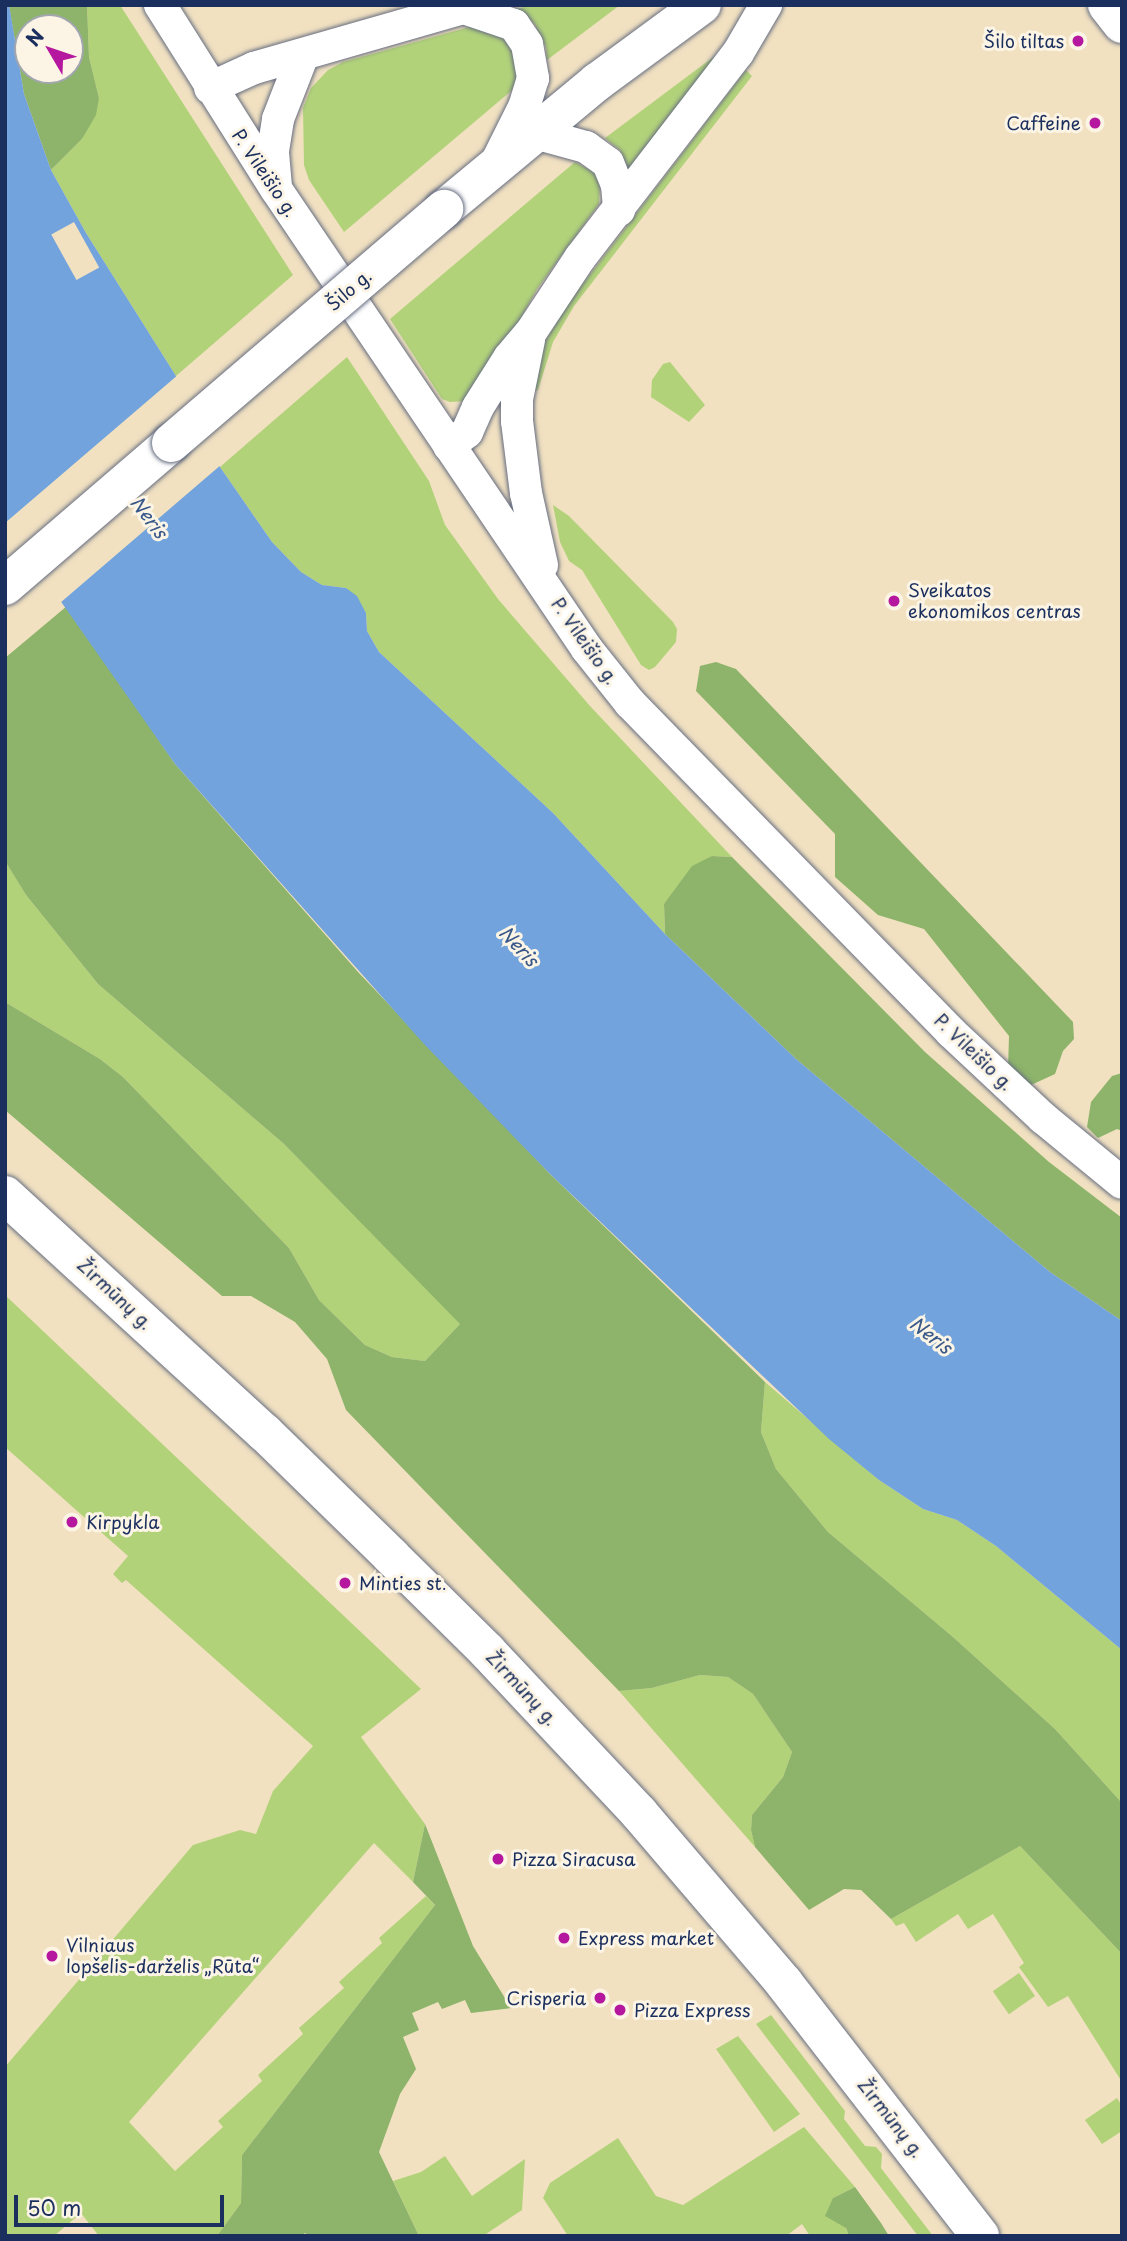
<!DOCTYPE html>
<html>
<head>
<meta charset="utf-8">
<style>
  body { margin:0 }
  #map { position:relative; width:1127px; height:2241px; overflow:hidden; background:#f1e1c1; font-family:"Playpen Sans",sans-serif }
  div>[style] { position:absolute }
  .green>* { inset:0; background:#b2d27a; transform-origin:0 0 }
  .forest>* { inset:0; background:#8db46a }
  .water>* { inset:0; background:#72a3dc }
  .pier>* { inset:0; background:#f1e1c1; transform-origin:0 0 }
  .roads { filter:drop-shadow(0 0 2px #666d81) drop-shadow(0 0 2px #666d81) }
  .street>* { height:32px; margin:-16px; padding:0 16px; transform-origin:16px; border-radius:16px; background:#fff }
  .secondary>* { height:38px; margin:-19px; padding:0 19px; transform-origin:19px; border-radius:19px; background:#fff }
  .primary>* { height:38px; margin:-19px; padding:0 19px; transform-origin:19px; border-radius:19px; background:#fff }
  .bridges { filter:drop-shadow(0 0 2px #666d81) drop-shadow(0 0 2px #666d81) }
  .secondary-bridge>* { height:38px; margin:-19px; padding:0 19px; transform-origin:19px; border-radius:19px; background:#fff }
  .dots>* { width:19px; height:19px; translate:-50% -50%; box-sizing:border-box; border:4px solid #fcf5e5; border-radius:50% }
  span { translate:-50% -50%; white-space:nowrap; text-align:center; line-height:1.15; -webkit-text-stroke:6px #fcf5e5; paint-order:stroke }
  .poi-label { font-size:18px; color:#1b2f5e }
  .right { translate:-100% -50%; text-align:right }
  .left { translate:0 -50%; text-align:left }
  .street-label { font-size:18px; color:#1b2f5e }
  .water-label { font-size:19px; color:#39588a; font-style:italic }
  .frame { position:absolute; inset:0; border:7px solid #1b2f5e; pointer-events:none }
  .north { position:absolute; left:14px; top:14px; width:70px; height:70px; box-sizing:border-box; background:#fcf5e5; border:2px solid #a2a6af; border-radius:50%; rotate:309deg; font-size:19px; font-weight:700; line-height:28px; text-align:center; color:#1b2f5e }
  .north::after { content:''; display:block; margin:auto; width:24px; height:32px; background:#b5179e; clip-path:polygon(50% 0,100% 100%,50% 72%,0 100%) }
  .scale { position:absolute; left:14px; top:2195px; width:210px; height:32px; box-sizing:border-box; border:4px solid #1b2f5e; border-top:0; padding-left:9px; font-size:21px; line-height:24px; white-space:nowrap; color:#1b2f5e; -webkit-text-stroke:5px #fcf5e5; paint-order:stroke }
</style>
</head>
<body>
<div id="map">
  <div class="green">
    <i style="clip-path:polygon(87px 5px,120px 5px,293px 275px,176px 376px,86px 233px,51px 170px,82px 139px,99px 98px,89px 57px)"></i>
    <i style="clip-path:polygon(529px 5px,620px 5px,547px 60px,546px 47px,534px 23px,514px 10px)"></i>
    <i style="clip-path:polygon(473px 26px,506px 37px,520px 58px,516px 87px,344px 232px,309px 180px,304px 165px,303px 108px,311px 88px,328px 70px,343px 62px)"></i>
    <i style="clip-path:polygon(720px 52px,629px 170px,620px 150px,605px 138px)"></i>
    <i style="clip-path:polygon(746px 70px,752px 76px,574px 306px,553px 342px,538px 390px,530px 391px,540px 350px,566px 306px)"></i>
    <i style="clip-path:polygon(575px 162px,592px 171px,600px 182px,599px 204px,537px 289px,488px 377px,468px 401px,450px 402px,442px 399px,390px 319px)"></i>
    <i style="clip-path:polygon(347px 357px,429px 481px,445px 525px,498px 599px,590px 706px,732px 857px,712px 856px,664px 904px,665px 934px,553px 813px,379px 652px,367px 631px,366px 613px,346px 588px,322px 585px,301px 572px,272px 542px,220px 467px)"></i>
    <i style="clip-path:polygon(670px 362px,705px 405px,689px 422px,651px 397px,652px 380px,663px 364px)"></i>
    <i style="clip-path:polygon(553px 505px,569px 516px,673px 622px,677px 629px,676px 642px,655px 667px,649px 670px,641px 665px,582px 570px,569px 561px,560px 542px)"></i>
    <i style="clip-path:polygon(5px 861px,26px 895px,98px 984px,284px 1144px,461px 1323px,425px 1361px,392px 1357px,365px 1345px,319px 1300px,289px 1248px,123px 1077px,100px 1059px,5px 1002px)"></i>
    <i style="clip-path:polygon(5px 1295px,421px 1689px,361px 1737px,425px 1824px,413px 1882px,374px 1843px,129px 2122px,175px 2171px,223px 2127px,218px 2121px,262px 2081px,258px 2075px,303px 2034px,299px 2028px,344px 1988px,339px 1982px,382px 1943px,379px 1938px,426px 1896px,435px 1905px,242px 2155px,241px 2203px,217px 2236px,99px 2236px,81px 2213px,54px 2236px,5px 2236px,5px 2067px,193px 1845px,240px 1830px,256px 1834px,273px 1791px,313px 1746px,126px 1580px,122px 1583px,113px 1574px,128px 1556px,5px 1447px)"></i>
    <i style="clip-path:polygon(765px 1382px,879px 1480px,923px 1509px,957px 1520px,996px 1546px,1122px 1650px,1122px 1803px,1055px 1729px,953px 1637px,828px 1532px,776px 1469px,761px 1432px)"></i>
    <i style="clip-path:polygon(700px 1675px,728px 1677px,753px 1694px,792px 1752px,783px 1777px,752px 1815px,751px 1830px,755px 1847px,619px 1691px,652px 1688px)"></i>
    <i style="clip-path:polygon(1020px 1846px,1122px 1954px,1122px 2082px,1068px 1996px,1048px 2007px,1019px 1967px,1024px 1963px,993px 1914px,968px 1929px,958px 1914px,916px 1942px,904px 1923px,896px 1926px,891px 1919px)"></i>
    <i style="left:1019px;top:1973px;width:28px;height:32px;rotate:55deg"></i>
    <i style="clip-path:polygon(771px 2015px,845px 2111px,844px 2119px,865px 2146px,876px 2147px,882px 2154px,881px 2168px,933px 2236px,918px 2236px,756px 2024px)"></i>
    <i style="clip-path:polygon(738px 2036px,800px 2114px,774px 2132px,716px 2049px)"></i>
    <i style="clip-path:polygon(1117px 2098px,1122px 2106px,1122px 2131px,1102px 2144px,1085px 2120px)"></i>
    <i style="clip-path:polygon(804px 2127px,855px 2187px,833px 2198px,849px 2236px,810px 2236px,802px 2224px,786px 2236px,568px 2236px,543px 2198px,550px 2183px,618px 2138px,656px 2196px,683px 2205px)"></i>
    <i style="clip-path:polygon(445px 2156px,472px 2196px,525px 2159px,522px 2210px,483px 2236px,419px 2236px,393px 2181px,421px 2172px)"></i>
  </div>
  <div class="forest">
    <i style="clip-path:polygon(evenodd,9px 5px,87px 5px,89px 57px,99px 98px,96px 115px,82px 139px,51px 170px,24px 94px,9px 5px,28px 28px,70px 28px,70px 70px,28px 70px,28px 28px)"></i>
    <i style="clip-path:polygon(67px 606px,175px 764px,358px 972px,550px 1174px,765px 1382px,761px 1432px,776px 1469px,828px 1532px,953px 1637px,1055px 1729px,1122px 1803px,1122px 1954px,1020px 1846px,891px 1919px,861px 1890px,844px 1889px,809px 1910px,755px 1847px,751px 1830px,752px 1815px,783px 1777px,792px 1752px,753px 1694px,728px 1677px,700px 1675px,652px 1688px,619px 1691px,346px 1410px,327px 1359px,295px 1322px,251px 1296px,222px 1296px,5px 1110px,5px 1002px,100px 1059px,123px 1077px,289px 1248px,319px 1300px,365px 1345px,392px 1357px,425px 1361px,460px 1324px,284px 1144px,98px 984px,26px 895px,5px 861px,5px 658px)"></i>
    <i style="clip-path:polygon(716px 662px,736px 669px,1073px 1022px,1074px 1039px,1063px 1051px,1055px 1074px,1031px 1085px,1008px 1069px,1009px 1036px,924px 929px,878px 915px,835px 877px,835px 834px,696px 691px,700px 666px)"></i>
    <i style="clip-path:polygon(712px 856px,732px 857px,925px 1052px,1049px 1162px,1122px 1218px,1122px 1321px,1050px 1272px,796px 1059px,665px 934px,664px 904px,692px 866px)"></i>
    <i style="clip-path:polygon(1122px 1073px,1122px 1131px,1117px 1129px,1098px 1138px,1087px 1127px,1091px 1102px,1112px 1076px)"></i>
    <i style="clip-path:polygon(425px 1824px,473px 1946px,511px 2008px,471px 2013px,465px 2000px,442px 2009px,438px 2002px,412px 2013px,419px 2030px,403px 2037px,416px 2069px,400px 2094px,379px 2152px,419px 2236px,308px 2236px,305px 2233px,301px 2236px,217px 2236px,241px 2203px,242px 2155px,435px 1905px,413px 1882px)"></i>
    <i style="clip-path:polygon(855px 2187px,881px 2223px,889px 2236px,849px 2236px,846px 2228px,825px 2216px,833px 2198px)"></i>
  </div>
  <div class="water">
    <i style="clip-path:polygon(5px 5px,9px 5px,11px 16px,24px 94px,51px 170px,86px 233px,176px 376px,220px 467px,272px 542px,301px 572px,322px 585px,346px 588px,357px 596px,366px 613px,367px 631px,379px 652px,553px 813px,665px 934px,796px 1059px,1050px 1272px,1122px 1321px,1122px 1650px,996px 1546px,957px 1520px,923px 1509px,879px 1480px,829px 1439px,550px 1174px,424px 1044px,175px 764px,5px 522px)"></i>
  </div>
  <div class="pier">
    <i style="left:74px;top:222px;width:52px;height:26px;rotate:61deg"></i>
    <i style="clip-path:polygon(179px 374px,222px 464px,60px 603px,5px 528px,5px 523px)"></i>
  </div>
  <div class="roads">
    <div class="street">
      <i style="left:160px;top:5px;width:218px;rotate:57.8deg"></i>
      <i style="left:276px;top:189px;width:555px;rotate:55.94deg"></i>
      <i style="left:587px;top:649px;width:69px;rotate:51.5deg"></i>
      <i style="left:630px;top:703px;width:460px;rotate:45.7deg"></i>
      <i style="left:951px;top:1032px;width:126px;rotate:43.1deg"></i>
      <i style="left:1043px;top:1118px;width:102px;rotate:39.4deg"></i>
      <i style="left:464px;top:8px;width:53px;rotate:18.8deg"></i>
      <i style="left:514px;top:25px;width:23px;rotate:56deg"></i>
      <i style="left:527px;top:44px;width:35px;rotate:80deg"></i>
      <i style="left:533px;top:78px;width:30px;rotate:107deg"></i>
      <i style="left:524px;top:107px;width:60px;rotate:116.6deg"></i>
      <i style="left:210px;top:88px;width:48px;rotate:-24.4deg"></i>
      <i style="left:254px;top:68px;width:228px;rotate:-16deg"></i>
      <i style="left:535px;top:133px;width:53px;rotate:15.4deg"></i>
      <i style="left:586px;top:147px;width:27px;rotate:36deg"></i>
      <i style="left:608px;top:163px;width:24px;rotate:68deg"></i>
      <i style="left:617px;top:185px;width:25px;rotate:85deg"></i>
      <i style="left:276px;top:187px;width:36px;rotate:-95deg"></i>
      <i style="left:273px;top:151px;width:32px;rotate:-81deg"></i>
      <i style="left:278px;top:119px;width:69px;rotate:-68.7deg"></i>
      <i style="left:529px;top:340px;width:60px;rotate:101.5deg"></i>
      <i style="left:517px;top:399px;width:22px;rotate:90deg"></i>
      <i style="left:517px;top:421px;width:73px;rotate:82.9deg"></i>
      <i style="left:526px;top:493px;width:74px;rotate:77.5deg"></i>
      <i style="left:449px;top:446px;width:23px;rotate:-38deg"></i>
      <i style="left:467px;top:432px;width:27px;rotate:-66deg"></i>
      <i style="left:478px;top:407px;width:58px;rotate:-57.7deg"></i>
      <i style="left:509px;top:358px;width:34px;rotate:-50deg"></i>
      <i style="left:531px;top:332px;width:89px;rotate:-56.5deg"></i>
      <i style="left:580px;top:258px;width:259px;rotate:-52.4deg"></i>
      <i style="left:738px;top:53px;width:56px;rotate:-59.7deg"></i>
    </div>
    <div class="secondary">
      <i style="left:444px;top:209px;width:199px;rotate:-39.7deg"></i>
      <i style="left:597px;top:82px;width:130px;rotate:-36.3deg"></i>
      <i style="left:5px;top:586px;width:219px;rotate:-40.7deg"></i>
    </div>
    <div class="primary">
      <i style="left:1107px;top:5px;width:24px;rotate:52deg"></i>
      <i style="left:5px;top:1195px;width:352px;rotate:42.5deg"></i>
      <i style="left:265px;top:1433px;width:176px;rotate:44.3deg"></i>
      <i style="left:391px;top:1556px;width:135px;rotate:44.7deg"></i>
      <i style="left:487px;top:1651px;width:222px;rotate:46.8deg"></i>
      <i style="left:639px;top:1813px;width:223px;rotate:49.5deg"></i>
      <i style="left:784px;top:1983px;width:320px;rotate:52.2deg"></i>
    </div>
  </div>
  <div class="bridges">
    <div class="secondary-bridge">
      <i style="left:171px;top:443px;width:360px;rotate:-40.6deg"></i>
    </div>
  </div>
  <div class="dots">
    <i style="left:1078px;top:41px;background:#b5179e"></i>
    <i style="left:1095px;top:123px;background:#b5179e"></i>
    <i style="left:894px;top:601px;background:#b5179e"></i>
    <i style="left:72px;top:1522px;background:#b5179e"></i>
    <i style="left:345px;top:1583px;background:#b5179e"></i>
    <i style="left:498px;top:1859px;background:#b5179e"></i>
    <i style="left:564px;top:1938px;background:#b5179e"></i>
    <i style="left:52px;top:1956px;background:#b5179e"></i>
    <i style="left:600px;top:1998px;background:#b5179e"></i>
    <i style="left:620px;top:2010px;background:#b5179e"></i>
  </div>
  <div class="poi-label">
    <span class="right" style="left:1064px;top:41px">Šilo tiltas</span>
    <span class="right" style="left:1081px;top:123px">Caffeine</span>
    <span class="left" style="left:908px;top:601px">Sveikatos<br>ekonomikos centras</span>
    <span class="left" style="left:86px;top:1522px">Kirpykla</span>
    <span class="left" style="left:359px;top:1583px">Minties st.</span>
    <span class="left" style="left:512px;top:1859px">Pizza Siracusa</span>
    <span class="left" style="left:578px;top:1938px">Express market</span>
    <span class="left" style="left:66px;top:1956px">Vilniaus<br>lopšelis-darželis „Rūta“</span>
    <span class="right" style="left:586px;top:1998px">Crisperia</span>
    <span class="left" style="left:634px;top:2010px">Pizza Express</span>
  </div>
  <div class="street-label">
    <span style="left:265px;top:173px;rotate:56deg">P. Vileišio g.</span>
    <span style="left:349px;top:290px;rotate:-41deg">Šilo g.</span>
    <span style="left:585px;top:641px;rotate:55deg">P. Vileišio g.</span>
    <span style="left:974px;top:1052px;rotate:44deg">P. Vileišio g.</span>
    <span style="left:115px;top:1294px;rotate:43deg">Žirmūnų g.</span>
    <span style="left:522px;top:1688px;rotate:47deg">Žirmūnų g.</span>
    <span style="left:891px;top:2118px;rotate:52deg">Žirmūnų g.</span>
  </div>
  <div class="water-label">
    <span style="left:149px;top:517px;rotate:53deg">Neris</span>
    <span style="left:519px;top:946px;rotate:47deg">Neris</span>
    <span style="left:931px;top:1335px;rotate:38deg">Neris</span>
  </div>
  <div class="frame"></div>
  <div class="north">N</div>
  <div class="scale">50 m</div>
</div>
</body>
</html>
